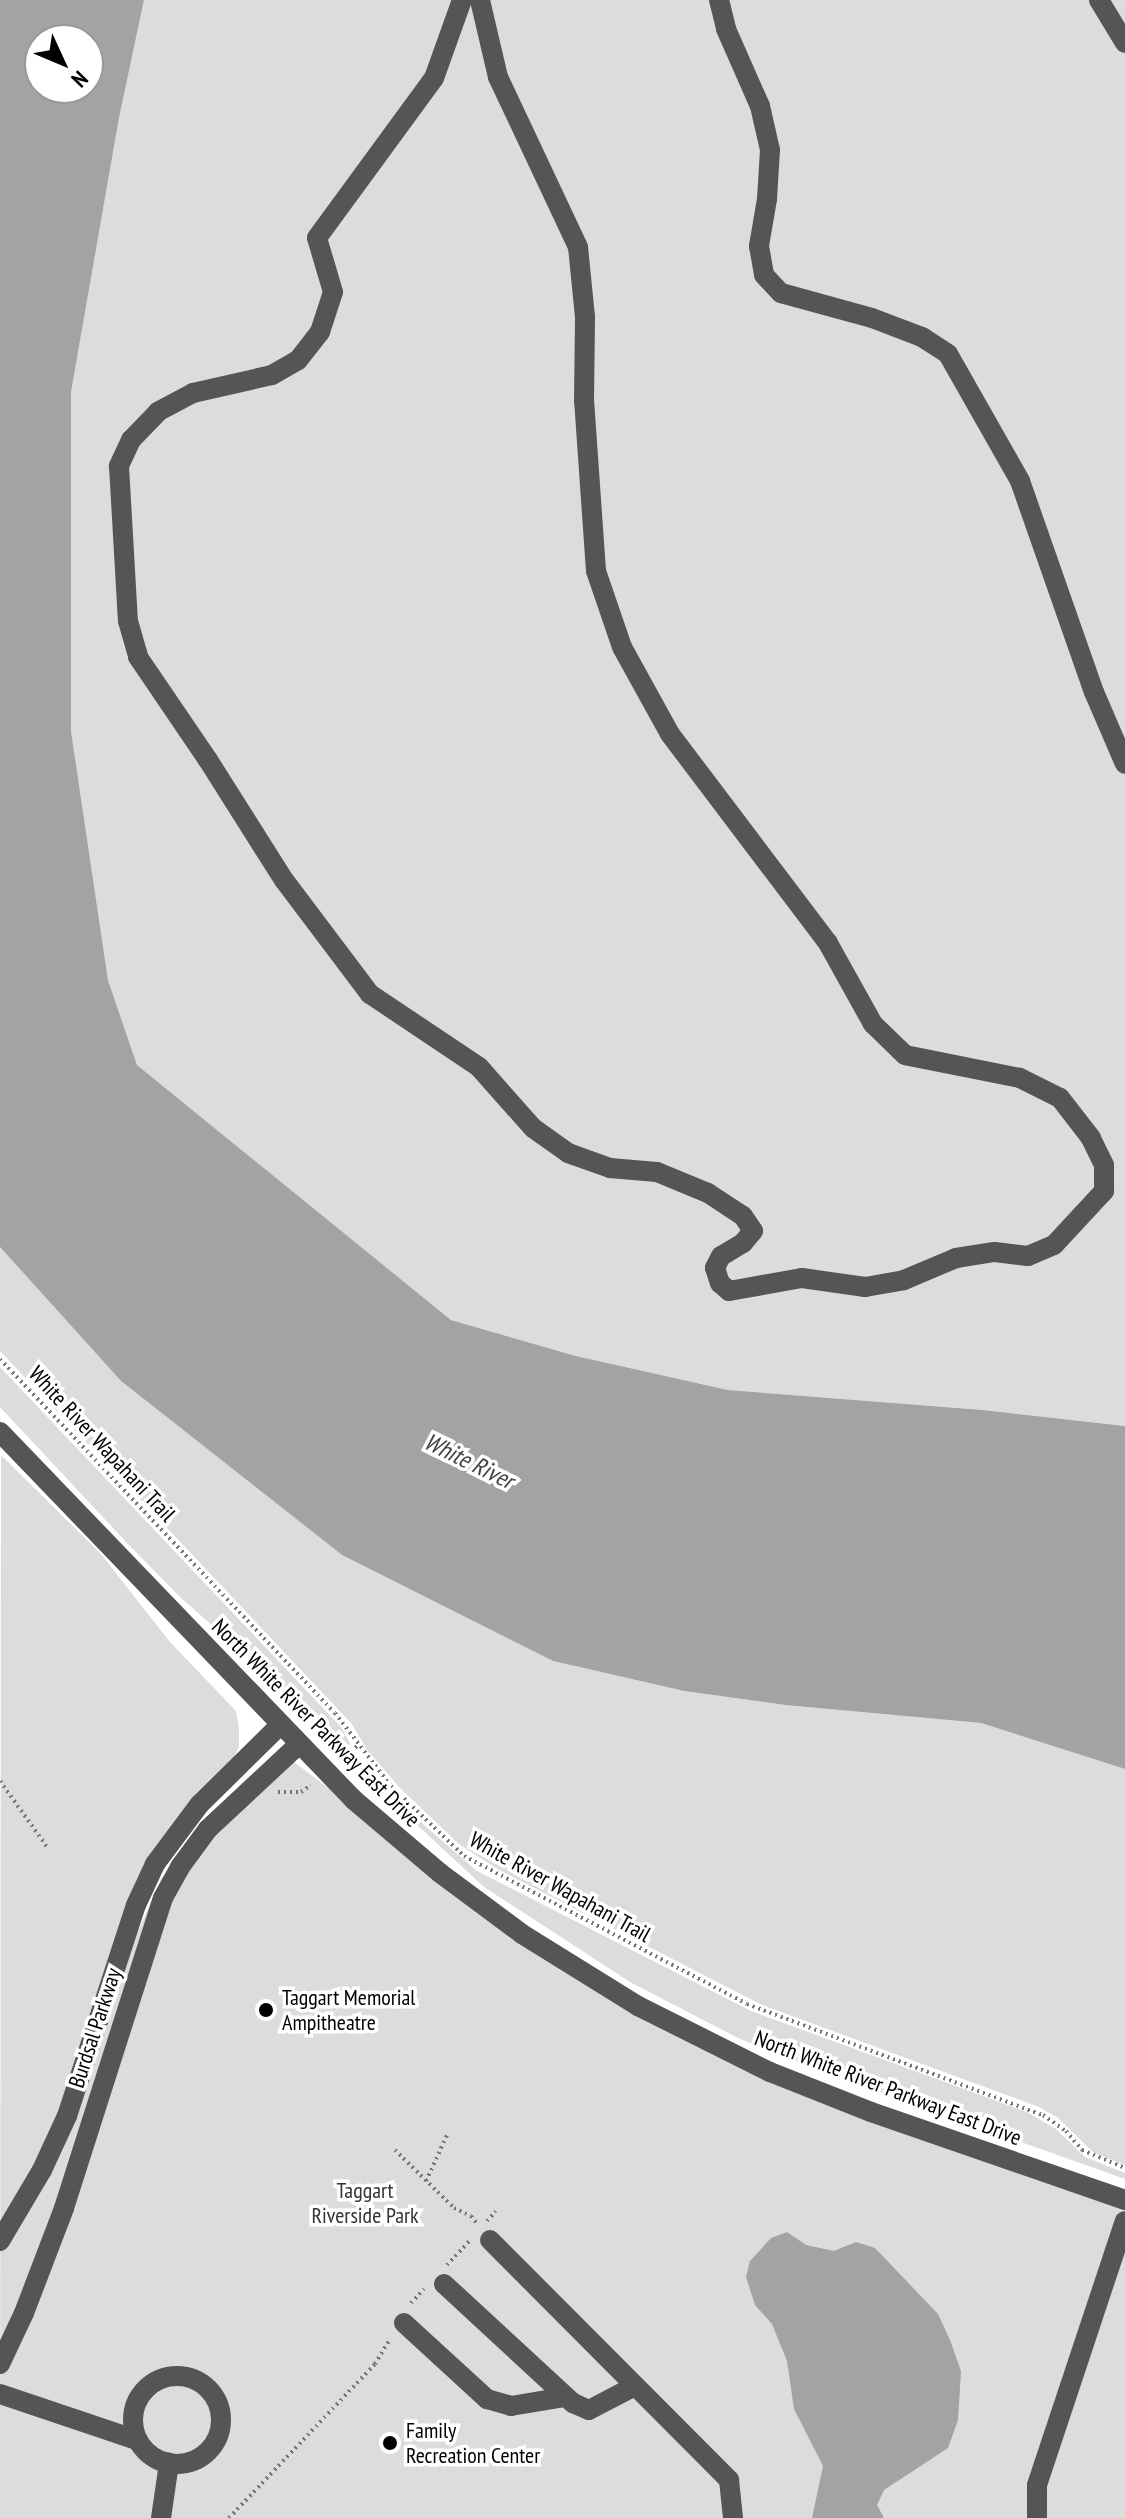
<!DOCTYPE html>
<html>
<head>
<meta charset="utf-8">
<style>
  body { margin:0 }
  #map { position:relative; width:1125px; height:2518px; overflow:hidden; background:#fff; font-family:"PT Sans Narrow",sans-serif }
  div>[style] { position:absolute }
  .green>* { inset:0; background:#dcdcdc }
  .water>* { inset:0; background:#a3a3a3 }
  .path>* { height:4px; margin-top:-2px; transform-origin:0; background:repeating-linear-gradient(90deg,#777 0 2px,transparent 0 6px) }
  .minor>* { height:20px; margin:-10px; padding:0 10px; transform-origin:10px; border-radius:10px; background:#555 }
  .minor>.ring { margin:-10px; padding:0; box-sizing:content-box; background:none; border:20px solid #555; border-radius:50% }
  .dots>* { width:22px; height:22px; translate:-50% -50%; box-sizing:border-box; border:4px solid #fff; border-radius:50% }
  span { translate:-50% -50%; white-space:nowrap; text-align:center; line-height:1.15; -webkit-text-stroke:7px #fff; paint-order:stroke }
  .street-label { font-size:22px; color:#000 }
  .poi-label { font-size:22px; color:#000 }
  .left { translate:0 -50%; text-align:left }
  .park-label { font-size:22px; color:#333 }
  .water-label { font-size:24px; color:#444; font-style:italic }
  .north { position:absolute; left:24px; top:24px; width:80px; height:80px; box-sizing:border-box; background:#fff; border:2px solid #999; border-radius:50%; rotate:134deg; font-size:22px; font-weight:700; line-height:32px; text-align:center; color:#000 }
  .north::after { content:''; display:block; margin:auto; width:28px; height:36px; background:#000; clip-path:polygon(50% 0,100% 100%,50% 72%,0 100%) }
</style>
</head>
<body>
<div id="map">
  <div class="green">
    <i style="clip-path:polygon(144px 0,1125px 0,1125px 1426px,983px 1410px,728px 1390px,576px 1356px,451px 1320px,137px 1065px,108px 980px,71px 731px,71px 391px,119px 118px)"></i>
    <i style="clip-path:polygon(0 1247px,121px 1381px,342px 1555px,553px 1661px,684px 1691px,785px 1705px,981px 1723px,1125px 1769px,1125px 2165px,1094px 2153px,1058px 2118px,1039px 2107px,762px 2005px,499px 1870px,460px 1845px,400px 1788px,368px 1751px,351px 1723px,0 1351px)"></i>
    <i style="clip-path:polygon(0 1367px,341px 1727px,350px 1743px,343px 1755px,261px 1668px,181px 1598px,128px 1544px,0 1407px)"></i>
    <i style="clip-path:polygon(1px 1455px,101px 1554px,170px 1642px,236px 1711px,239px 1728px,239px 1746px,232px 1762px,170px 1829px,138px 1876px,87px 2027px,79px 2065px,162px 1877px,286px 1756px,412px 1851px,618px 1995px,823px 2093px,1125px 2206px,1125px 2518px,0 2518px)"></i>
    <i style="clip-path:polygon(360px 1758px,424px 1825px,477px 1871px,751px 2011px,1027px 2112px,1056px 2129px,1085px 2157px,1125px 2173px,1125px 2179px,810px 2067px,738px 2038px,630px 1982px,484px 1887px,347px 1760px)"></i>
  </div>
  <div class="water">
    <i style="clip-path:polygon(evenodd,0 0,144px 0,119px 118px,71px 392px,71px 731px,108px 980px,137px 1065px,451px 1320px,576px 1356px,728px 1390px,983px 1410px,1125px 1426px,1125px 1769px,981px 1723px,785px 1705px,684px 1691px,553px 1661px,342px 1555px,121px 1381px,0 1247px,0 0,88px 40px,88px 88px,40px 88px,40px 40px,88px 40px)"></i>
    <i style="clip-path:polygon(787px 2232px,806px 2245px,834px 2251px,856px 2242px,875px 2248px,938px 2314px,950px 2340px,961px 2371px,958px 2420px,948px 2448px,884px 2490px,877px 2505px,884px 2518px,812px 2518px,823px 2466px,794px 2409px,787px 2361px,772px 2324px,755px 2305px,746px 2277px,750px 2261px,771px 2238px)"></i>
  </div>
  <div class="path">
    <i style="left:0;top:1359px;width:487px;rotate:46.6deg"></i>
    <i style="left:335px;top:1713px;width:92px;rotate:52.5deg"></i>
    <i style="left:391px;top:1786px;width:101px;rotate:43.8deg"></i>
    <i style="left:464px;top:1856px;width:319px;rotate:27.6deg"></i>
    <i style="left:747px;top:2004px;width:316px;rotate:20.6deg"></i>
    <i style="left:1043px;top:2115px;width:28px;rotate:35deg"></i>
    <i style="left:1066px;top:2131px;width:25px;rotate:50deg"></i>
    <i style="left:1082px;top:2150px;width:47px;rotate:22.7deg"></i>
    <i style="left:342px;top:1760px;width:22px;rotate:-43deg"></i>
    <i style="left:0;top:1781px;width:81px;rotate:54.5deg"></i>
    <i style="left:278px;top:1792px;width:23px"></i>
    <i style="left:301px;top:1792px;width:12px;rotate:-35deg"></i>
    <i style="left:395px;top:2150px;width:83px;rotate:44.5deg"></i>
    <i style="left:454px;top:2208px;width:19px;rotate:25deg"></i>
    <i style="left:471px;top:2216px;width:11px;rotate:52deg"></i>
    <i style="left:426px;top:2181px;width:51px;rotate:-65.5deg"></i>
    <i style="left:487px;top:2221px;width:13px;rotate:-48deg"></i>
    <i style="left:447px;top:2265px;width:35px;rotate:-47deg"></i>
    <i style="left:411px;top:2303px;width:19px;rotate:-47deg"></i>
    <i style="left:229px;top:2518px;width:212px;rotate:-46.5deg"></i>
    <i style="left:375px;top:2364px;width:29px;rotate:-59deg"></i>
  </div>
  <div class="minor">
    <i style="left:462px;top:0;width:83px;rotate:109.7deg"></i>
    <i style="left:434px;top:78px;width:198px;rotate:126.2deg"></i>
    <i style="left:317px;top:238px;width:56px;rotate:73.5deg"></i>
    <i style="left:333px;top:292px;width:42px;rotate:108deg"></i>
    <i style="left:320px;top:332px;width:36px;rotate:128deg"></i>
    <i style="left:298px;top:360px;width:30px;rotate:150deg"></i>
    <i style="left:272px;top:375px;width:81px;rotate:167.2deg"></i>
    <i style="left:193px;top:393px;width:40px;rotate:152deg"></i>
    <i style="left:158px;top:412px;width:39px;rotate:134deg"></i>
    <i style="left:131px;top:440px;width:29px;rotate:115deg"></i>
    <i style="left:119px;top:466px;width:155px;rotate:86.7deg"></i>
    <i style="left:128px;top:621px;width:37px;rotate:74deg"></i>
    <i style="left:138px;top:657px;width:125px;rotate:55.8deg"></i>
    <i style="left:208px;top:760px;width:142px;rotate:57.7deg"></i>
    <i style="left:284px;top:880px;width:143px;rotate:53deg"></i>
    <i style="left:370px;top:994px;width:131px;rotate:33.8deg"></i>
    <i style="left:479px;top:1067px;width:81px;rotate:48.5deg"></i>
    <i style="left:533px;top:1128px;width:43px;rotate:35.5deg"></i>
    <i style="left:568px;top:1153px;width:45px;rotate:19.7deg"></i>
    <i style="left:610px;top:1168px;width:47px;rotate:4.9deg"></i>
    <i style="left:657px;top:1172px;width:55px;rotate:22.4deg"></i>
    <i style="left:708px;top:1193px;width:42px;rotate:33.3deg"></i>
    <i style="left:743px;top:1216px;width:18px;rotate:56deg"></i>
    <i style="left:753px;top:1231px;width:16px;rotate:130deg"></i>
    <i style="left:743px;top:1243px;width:26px;rotate:149deg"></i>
    <i style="left:721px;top:1256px;width:13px;rotate:117deg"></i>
    <i style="left:715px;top:1268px;width:16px;rotate:72deg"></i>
    <i style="left:720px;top:1283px;width:12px;rotate:42deg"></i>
    <i style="left:729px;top:1291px;width:74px;rotate:-10.1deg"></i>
    <i style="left:802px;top:1278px;width:64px;rotate:8.1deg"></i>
    <i style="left:865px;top:1287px;width:40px;rotate:-10deg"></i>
    <i style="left:904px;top:1280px;width:56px;rotate:-22.9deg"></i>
    <i style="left:956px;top:1258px;width:39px;rotate:-9deg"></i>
    <i style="left:995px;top:1252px;width:33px;rotate:7deg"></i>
    <i style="left:1028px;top:1256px;width:28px;rotate:-23deg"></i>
    <i style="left:1054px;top:1245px;width:74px;rotate:-47.2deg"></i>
    <i style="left:1104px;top:1191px;width:26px;rotate:-90deg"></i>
    <i style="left:1104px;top:1165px;width:30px;rotate:-116deg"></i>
    <i style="left:1091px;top:1138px;width:51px;rotate:-127.8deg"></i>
    <i style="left:1060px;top:1098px;width:45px;rotate:-153.4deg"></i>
    <i style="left:1020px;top:1078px;width:117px;rotate:-168.7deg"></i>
    <i style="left:905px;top:1055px;width:45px;rotate:-135.9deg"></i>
    <i style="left:873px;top:1024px;width:93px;rotate:-119.1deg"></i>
    <i style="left:828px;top:943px;width:262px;rotate:-127.1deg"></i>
    <i style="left:670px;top:734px;width:99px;rotate:-118.9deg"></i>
    <i style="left:622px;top:647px;width:80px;rotate:-108.9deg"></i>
    <i style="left:596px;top:571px;width:170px;rotate:-94deg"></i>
    <i style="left:584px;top:401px;width:84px;rotate:-89.3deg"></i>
    <i style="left:585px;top:317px;width:70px;rotate:-95.7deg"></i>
    <i style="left:578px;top:247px;width:188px;rotate:-115.2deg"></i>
    <i style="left:498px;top:77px;width:79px;rotate:-103.2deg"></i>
    <i style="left:719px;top:0;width:30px;rotate:76deg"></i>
    <i style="left:726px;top:29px;width:84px;rotate:66.2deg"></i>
    <i style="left:760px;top:106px;width:45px;rotate:77.2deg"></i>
    <i style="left:770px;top:150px;width:49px;rotate:93.5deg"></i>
    <i style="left:767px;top:199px;width:48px;rotate:99.7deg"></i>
    <i style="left:759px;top:246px;width:29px;rotate:80deg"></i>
    <i style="left:764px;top:275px;width:25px;rotate:47deg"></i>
    <i style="left:781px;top:293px;width:94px;rotate:15.4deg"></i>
    <i style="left:872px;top:318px;width:53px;rotate:20.8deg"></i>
    <i style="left:922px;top:337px;width:31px;rotate:33deg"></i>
    <i style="left:948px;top:354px;width:146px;rotate:60.4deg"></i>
    <i style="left:1020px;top:481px;width:224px;rotate:70.7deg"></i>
    <i style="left:1094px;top:692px;width:78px;rotate:66.7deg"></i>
    <i style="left:1099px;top:0;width:50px;rotate:58.8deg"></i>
    <i style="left:0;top:1432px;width:511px;rotate:46.11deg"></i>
    <i style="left:354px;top:1800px;width:113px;rotate:40.3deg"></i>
    <i style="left:440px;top:1873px;width:102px;rotate:36.6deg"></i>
    <i style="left:522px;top:1934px;width:137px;rotate:31.8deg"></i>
    <i style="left:638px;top:2006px;width:148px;rotate:26.6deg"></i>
    <i style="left:770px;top:2072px;width:109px;rotate:21.6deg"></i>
    <i style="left:871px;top:2112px;width:269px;rotate:19.1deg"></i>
    <i style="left:490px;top:2240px;width:339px;rotate:45.1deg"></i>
    <i style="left:729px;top:2480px;width:38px;rotate:84deg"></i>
    <i style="left:0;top:2241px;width:82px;rotate:-59.4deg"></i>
    <i style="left:42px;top:2170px;width:60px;rotate:-65.2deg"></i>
    <i style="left:67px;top:2116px;width:222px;rotate:-71.9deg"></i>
    <i style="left:136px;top:1905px;width:45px;rotate:-65.1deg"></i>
    <i style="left:155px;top:1864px;width:74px;rotate:-53.3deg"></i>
    <i style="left:199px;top:1805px;width:112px;rotate:-44.6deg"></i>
    <i style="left:444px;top:2284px;width:176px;rotate:42.7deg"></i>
    <i style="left:573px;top:2403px;width:17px;rotate:24deg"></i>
    <i style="left:589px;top:2410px;width:52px;rotate:-27.6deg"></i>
    <i style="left:404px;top:2323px;width:113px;rotate:42.5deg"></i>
    <i style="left:487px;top:2399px;width:25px;rotate:16deg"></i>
    <i style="left:511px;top:2406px;width:55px;rotate:-9.5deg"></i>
    <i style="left:0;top:2364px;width:56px;rotate:-64.8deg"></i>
    <i style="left:24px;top:2313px;width:112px;rotate:-69.1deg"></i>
    <i style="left:64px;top:2208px;width:325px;rotate:-72.3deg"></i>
    <i style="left:163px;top:1898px;width:35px;rotate:-61deg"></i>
    <i style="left:180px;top:1867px;width:47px;rotate:-53.6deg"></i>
    <i style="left:208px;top:1829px;width:123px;rotate:-43deg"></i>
    <i class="ring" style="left:133px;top:2376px;width:68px;height:68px"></i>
    <i style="left:0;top:2394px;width:145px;rotate:18.6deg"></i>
    <i style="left:161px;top:2518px;width:56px;rotate:-81.7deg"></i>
    <i style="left:1037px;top:2518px;width:33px;rotate:-90deg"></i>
    <i style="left:1037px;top:2485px;width:278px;rotate:-71.6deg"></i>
  </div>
  <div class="dots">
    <i style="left:266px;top:2010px;background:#000"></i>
    <i style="left:390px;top:2443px;background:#000"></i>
  </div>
  <div class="street-label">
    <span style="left:102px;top:1444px;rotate:47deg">White River Wapahani Trail</span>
    <span style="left:316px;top:1723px;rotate:45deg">North White River Parkway East Drive</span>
    <span style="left:560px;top:1887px;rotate:29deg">White River Wapahani Trail</span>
    <span style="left:95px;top:2028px;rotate:-72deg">Burdsal Parkway</span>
    <span style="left:888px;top:2088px;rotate:21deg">North White River Parkway East Drive</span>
  </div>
  <div class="poi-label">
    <span class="left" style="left:282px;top:2010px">Taggart Memorial<br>Ampitheatre</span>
    <span class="left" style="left:406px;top:2443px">Family<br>Recreation Center</span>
  </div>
  <div class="park-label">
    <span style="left:365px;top:2203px">Taggart<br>Riverside Park</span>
  </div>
  <div class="water-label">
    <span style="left:469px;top:1461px;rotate:26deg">White River</span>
  </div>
  <div class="north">N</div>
</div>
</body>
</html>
